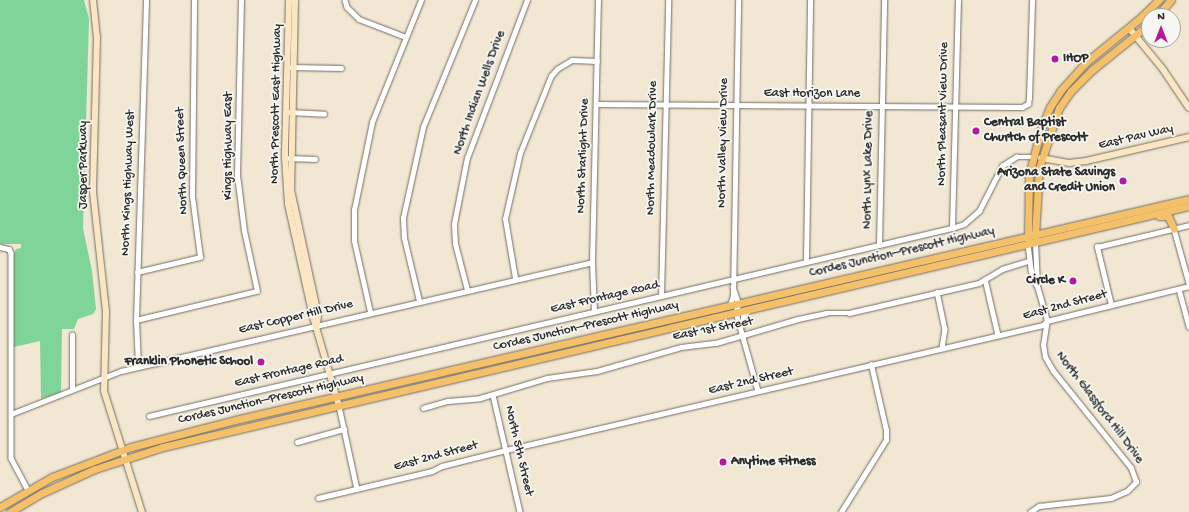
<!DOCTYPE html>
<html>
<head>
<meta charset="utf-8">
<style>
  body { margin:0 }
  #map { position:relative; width:1189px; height:512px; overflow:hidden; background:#f2e7d2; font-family:"Gochi Hand",sans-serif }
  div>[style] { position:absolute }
  .green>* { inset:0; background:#7fd599 }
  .roads { filter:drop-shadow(0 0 1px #716d65) drop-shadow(0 0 1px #716d65) }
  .street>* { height:4.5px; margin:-2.25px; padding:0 2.25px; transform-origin:2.25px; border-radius:2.25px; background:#fff }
  .secondary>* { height:6px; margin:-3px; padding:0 3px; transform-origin:3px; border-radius:3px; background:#fbe6c3 }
  .primary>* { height:7px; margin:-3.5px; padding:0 3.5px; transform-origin:3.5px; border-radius:3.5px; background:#f4c16a }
  .dots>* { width:11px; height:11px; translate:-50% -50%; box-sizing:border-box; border:2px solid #f6f6f2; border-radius:50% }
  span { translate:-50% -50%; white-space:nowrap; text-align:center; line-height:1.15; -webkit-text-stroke:3.5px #f6f6f2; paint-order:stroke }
  .poi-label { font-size:13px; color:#2b2b2b; font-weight:700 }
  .left { translate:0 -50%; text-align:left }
  .right { translate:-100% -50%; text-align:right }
  .street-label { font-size:13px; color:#2b2b2b }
  .north { position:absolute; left:1141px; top:8px; width:40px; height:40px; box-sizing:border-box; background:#f6f6f2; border:1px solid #a5a5a2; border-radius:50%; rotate:0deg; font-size:11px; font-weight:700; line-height:16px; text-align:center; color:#2b2b2b }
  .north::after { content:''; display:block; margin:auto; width:14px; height:18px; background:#b5179e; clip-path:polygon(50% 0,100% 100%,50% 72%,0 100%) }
</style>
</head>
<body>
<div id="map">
  <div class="green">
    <i style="clip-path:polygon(0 0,84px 0,89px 19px,83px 228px,92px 271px,96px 309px,93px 314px,78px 319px,74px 329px,62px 329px,61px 392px,41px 399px,40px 341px,14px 347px,14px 253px,16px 249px,21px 248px,21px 244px,0 244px)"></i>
  </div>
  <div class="roads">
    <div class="street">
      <i style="left:345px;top:0;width:7px;rotate:74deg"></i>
      <i style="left:347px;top:7px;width:17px;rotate:45deg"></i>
      <i style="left:359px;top:19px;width:50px;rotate:21deg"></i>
      <i style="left:291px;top:67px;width:50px;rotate:1.1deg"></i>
      <i style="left:596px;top:104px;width:426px;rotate:0.4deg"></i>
      <i style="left:1022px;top:107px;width:7px;rotate:-27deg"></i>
      <i style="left:1028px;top:104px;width:6px;rotate:-81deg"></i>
      <i style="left:1029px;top:98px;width:98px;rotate:-88.2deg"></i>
      <i style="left:290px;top:112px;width:34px;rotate:3deg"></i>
      <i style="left:289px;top:158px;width:26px;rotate:2deg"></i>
      <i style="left:952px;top:228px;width:228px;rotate:-88.5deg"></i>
      <i style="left:1174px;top:229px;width:56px;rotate:74.5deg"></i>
      <i style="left:1028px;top:244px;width:26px;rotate:83deg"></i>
      <i style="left:1031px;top:270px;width:15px;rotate:70deg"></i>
      <i style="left:879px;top:245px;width:245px;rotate:-88.8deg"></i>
      <i style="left:0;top:247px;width:9px;rotate:13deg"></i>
      <i style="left:9px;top:249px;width:4px;rotate:63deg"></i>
      <i style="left:11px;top:253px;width:205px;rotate:90deg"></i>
      <i style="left:11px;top:458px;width:36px;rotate:62deg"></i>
      <i style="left:806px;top:261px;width:261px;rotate:-89.1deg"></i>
      <i style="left:137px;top:272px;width:65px;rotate:-13.4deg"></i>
      <i style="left:200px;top:257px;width:62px;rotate:-97.5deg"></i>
      <i style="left:192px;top:196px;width:196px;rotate:-89.4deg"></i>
      <i style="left:515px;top:278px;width:60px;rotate:-99.6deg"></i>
      <i style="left:505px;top:219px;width:68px;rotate:-77.2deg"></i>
      <i style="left:520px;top:153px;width:83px;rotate:-68.1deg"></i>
      <i style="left:551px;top:76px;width:9px;rotate:-49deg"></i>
      <i style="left:557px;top:69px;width:17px;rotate:-31deg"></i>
      <i style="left:572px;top:60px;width:25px;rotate:2deg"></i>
      <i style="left:985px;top:279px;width:57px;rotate:76.9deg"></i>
      <i style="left:733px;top:287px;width:18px;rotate:71deg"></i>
      <i style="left:739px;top:304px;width:9px;rotate:111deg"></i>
      <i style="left:736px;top:312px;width:82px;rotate:74.4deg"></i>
      <i style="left:1179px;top:289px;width:39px;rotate:75deg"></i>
      <i style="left:467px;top:290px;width:48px;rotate:-104.6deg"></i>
      <i style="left:455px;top:244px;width:20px;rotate:-93deg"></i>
      <i style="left:454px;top:224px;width:67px;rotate:-78.9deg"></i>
      <i style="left:467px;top:158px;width:169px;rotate:-69.2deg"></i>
      <i style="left:937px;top:292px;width:38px;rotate:78deg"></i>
      <i style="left:945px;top:329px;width:19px;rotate:99deg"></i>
      <i style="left:661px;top:296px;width:296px;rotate:-88.6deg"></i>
      <i style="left:419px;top:301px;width:65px;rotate:-103.4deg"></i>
      <i style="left:404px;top:238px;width:20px;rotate:-93deg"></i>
      <i style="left:403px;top:218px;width:93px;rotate:-77.6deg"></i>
      <i style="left:423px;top:127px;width:137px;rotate:-67.7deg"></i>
      <i style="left:730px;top:305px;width:9px;rotate:-72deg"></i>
      <i style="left:733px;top:296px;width:296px;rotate:-89deg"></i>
      <i style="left:1111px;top:305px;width:60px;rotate:-103.6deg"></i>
      <i style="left:1097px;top:247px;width:95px;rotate:-13.4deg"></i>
      <i style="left:370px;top:312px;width:73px;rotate:-102.7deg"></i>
      <i style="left:354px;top:241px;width:31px;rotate:-90deg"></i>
      <i style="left:354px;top:210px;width:90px;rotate:-78.4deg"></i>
      <i style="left:372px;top:122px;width:131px;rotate:-68.1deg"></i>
      <i style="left:594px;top:312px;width:50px;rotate:-92.3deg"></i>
      <i style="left:592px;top:262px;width:262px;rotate:-88.7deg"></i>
      <i style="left:136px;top:320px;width:124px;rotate:-13.5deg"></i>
      <i style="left:257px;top:291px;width:61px;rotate:-102.2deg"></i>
      <i style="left:244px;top:231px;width:56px;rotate:-97.1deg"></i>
      <i style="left:237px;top:175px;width:175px;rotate:-88.7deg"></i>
      <i style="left:743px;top:325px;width:11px;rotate:-90deg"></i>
      <i style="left:743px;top:314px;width:6px;rotate:-31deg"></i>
      <i style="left:138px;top:367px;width:47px;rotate:-92.4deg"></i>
      <i style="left:136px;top:320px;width:320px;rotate:-88.2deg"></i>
      <i style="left:72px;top:389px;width:54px;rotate:-90deg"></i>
      <i style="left:493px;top:395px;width:120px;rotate:77deg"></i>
      <i style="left:339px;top:406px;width:85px;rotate:77.8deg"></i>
      <i style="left:423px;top:408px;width:26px;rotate:-16deg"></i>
      <i style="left:448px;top:401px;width:32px;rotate:-5deg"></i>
      <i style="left:480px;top:398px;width:70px;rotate:-16.6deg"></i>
      <i style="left:547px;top:378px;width:50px;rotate:-8deg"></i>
      <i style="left:597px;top:371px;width:87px;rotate:-15.9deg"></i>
      <i style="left:681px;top:347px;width:35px;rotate:-7deg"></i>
      <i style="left:716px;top:343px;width:85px;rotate:-16.3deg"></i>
      <i style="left:798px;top:319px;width:29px;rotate:-12deg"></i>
      <i style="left:826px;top:313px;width:23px"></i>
      <i style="left:849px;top:313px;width:133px;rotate:-13deg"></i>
      <i style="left:979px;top:283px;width:27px;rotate:-31deg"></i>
      <i style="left:1002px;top:269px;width:28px;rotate:-17deg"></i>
      <i style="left:11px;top:414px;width:118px;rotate:-21.4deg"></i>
      <i style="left:121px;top:371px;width:483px;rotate:-13deg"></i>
      <i style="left:149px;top:416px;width:825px;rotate:-13.18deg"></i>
      <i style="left:952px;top:228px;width:13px;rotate:-18deg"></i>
      <i style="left:964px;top:224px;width:20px;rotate:-41deg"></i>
      <i style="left:979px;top:211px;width:51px;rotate:-62.9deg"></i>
      <i style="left:1002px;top:166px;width:17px;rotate:-33deg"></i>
      <i style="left:1016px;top:157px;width:16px"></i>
      <i style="left:297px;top:442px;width:49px;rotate:-15.5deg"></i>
      <i style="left:318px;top:498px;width:117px;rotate:-13.3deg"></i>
      <i style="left:432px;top:471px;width:11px;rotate:-27deg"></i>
      <i style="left:442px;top:466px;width:66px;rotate:-14deg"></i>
      <i style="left:506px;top:450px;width:551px;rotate:-13.1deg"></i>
      <i style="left:1043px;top:325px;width:6px;rotate:-45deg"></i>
      <i style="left:1047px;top:321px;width:146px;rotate:-13.8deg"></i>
      <i style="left:841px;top:512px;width:85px;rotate:-58deg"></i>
      <i style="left:886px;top:440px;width:10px;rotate:-90deg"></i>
      <i style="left:886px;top:430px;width:67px;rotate:-103deg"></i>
      <i style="left:1030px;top:512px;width:11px;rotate:-34deg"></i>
      <i style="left:1039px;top:506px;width:72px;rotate:-6.3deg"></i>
      <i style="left:1111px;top:498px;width:17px;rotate:-24deg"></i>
      <i style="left:1127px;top:491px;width:13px;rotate:-45deg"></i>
      <i style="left:1136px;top:482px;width:15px;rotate:-110deg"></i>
      <i style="left:1131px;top:468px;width:124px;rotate:-128.8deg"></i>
      <i style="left:1053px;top:371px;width:16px;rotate:-120deg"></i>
      <i style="left:1045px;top:357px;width:12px;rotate:-99deg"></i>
      <i style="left:1043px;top:345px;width:24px;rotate:-81deg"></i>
      <i style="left:1047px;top:321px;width:37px;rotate:-106deg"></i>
      <i style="left:1037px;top:285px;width:42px;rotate:-92.7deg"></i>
    </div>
    <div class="secondary">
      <i style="left:93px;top:0;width:37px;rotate:84deg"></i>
      <i style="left:97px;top:37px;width:155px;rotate:91.5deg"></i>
      <i style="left:93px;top:192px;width:120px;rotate:83.8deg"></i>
      <i style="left:106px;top:311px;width:80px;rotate:91.4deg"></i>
      <i style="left:104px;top:391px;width:127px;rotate:72.6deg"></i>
      <i style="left:289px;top:0;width:157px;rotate:91.5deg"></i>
      <i style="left:285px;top:157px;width:47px;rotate:86.3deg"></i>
      <i style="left:288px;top:204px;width:116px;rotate:77.5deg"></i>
      <i style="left:313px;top:317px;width:93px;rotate:73.7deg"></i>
      <i style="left:295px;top:0;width:190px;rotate:91.2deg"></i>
      <i style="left:291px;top:190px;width:128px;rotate:77.8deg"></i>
      <i style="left:318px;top:315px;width:10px;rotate:96deg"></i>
      <i style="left:1129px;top:28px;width:52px;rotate:50.5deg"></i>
      <i style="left:1162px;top:68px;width:48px;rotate:56deg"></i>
      <i style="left:1041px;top:158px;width:28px;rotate:10deg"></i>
      <i style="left:1069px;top:163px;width:17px;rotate:-7deg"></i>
      <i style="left:1086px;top:161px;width:106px;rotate:-13.1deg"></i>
    </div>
    <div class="primary">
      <i style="left:1157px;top:16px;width:21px;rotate:-49deg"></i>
      <i style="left:1159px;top:216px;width:9px"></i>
      <i style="left:1168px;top:216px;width:14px;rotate:65deg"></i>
      <i style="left:1035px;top:237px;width:69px;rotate:-86.7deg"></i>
      <i style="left:1039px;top:168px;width:63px;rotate:-71.6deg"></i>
      <i style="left:1059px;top:108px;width:21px;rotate:-55deg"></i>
      <i style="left:1071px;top:91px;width:30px;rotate:-45deg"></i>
      <i style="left:1092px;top:70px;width:73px;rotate:-38.9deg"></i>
      <i style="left:1028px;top:238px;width:63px;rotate:-89.1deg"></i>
      <i style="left:1029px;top:175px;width:48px;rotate:-75.4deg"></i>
      <i style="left:1041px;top:129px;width:24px;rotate:-68deg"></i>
      <i style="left:1050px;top:107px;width:20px;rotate:-57deg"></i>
      <i style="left:1061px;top:90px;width:36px;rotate:-48deg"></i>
      <i style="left:1085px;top:63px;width:70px;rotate:-39.2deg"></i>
      <i style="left:1139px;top:19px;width:28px;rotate:-44deg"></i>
      <i style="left:0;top:507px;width:60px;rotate:-30deg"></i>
      <i style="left:52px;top:477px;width:85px;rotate:-20.8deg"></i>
      <i style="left:131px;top:447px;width:107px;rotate:-14.6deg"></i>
      <i style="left:235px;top:420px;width:979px;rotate:-13.04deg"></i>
      <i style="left:10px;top:512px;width:37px;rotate:-31deg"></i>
      <i style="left:42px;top:493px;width:58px;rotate:-24.4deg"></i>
      <i style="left:95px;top:469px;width:71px;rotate:-17.9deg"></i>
      <i style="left:163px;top:447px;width:1054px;rotate:-13.22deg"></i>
    </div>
  </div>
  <div class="dots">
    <i style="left:1055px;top:59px;background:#b5179e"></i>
    <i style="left:976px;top:131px;background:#b5179e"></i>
    <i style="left:1123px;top:181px;background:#b5179e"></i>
    <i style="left:1073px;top:281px;background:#b5179e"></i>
    <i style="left:261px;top:362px;background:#b5179e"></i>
    <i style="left:723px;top:462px;background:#b5179e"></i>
  </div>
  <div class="poi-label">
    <span class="left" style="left:1063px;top:59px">IHOP</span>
    <span class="left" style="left:984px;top:131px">Central Baptist<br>Churtch of Prescott</span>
    <span class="right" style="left:1115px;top:181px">Arizona State Savings<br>and Credit Union</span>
    <span class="right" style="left:1065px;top:281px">Circle K</span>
    <span class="right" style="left:253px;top:362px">Franklin Phonetic School</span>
    <span class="left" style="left:731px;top:462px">Anytime Fitness</span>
  </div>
  <div class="street-label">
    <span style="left:480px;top:93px;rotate:-70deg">North Indian Wells Drive</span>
    <span style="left:812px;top:94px">East Horizon Lane</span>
    <span style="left:277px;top:104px;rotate:-89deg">North Prescott East Highway</span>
    <span style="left:944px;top:114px;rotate:-89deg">North Pleasant View Drive</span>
    <span style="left:1136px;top:138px;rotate:-13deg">East Pav Way</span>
    <span style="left:724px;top:143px;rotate:-89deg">North Valley View Drive</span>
    <span style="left:229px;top:146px;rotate:-90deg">Kings Highway East</span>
    <span style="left:653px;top:148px;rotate:-89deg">North Meadowlark Drive</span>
    <span style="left:584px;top:156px;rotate:-88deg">North Starlight Drive</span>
    <span style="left:183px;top:161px;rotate:-92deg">North Queen Street</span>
    <span style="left:84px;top:165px;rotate:-90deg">Jasper Parkway</span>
    <span style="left:869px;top:170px;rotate:-89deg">North Lynx Lake Drive</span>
    <span style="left:129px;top:183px;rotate:-88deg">North Kings Highway West</span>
    <span style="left:902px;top:253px;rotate:-13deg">Cordes Junction–Prescott Highway</span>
    <span style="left:605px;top:298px;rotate:-13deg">East Frontage Road</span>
    <span style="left:1065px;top:306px;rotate:-15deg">East 2nd Street</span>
    <span style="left:296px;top:318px;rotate:-13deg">East Copper Hill Drive</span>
    <span style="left:586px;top:327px;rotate:-13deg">Cordes Junction–Prescott Highway</span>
    <span style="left:713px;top:330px;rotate:-11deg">East 1st Street</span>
    <span style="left:289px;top:372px;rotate:-13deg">East Frontage Road</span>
    <span style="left:751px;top:382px;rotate:-13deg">East 2nd Street</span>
    <span style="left:271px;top:400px;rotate:-13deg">Cordes Junction–Prescott Highway</span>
    <span style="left:1099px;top:408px;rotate:53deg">North Glassford Hill Drive</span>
    <span style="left:518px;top:451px;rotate:77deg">North 5th Street</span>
    <span style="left:436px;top:457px;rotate:-15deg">East 2nd Street</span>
  </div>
  <div class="north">N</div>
</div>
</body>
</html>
